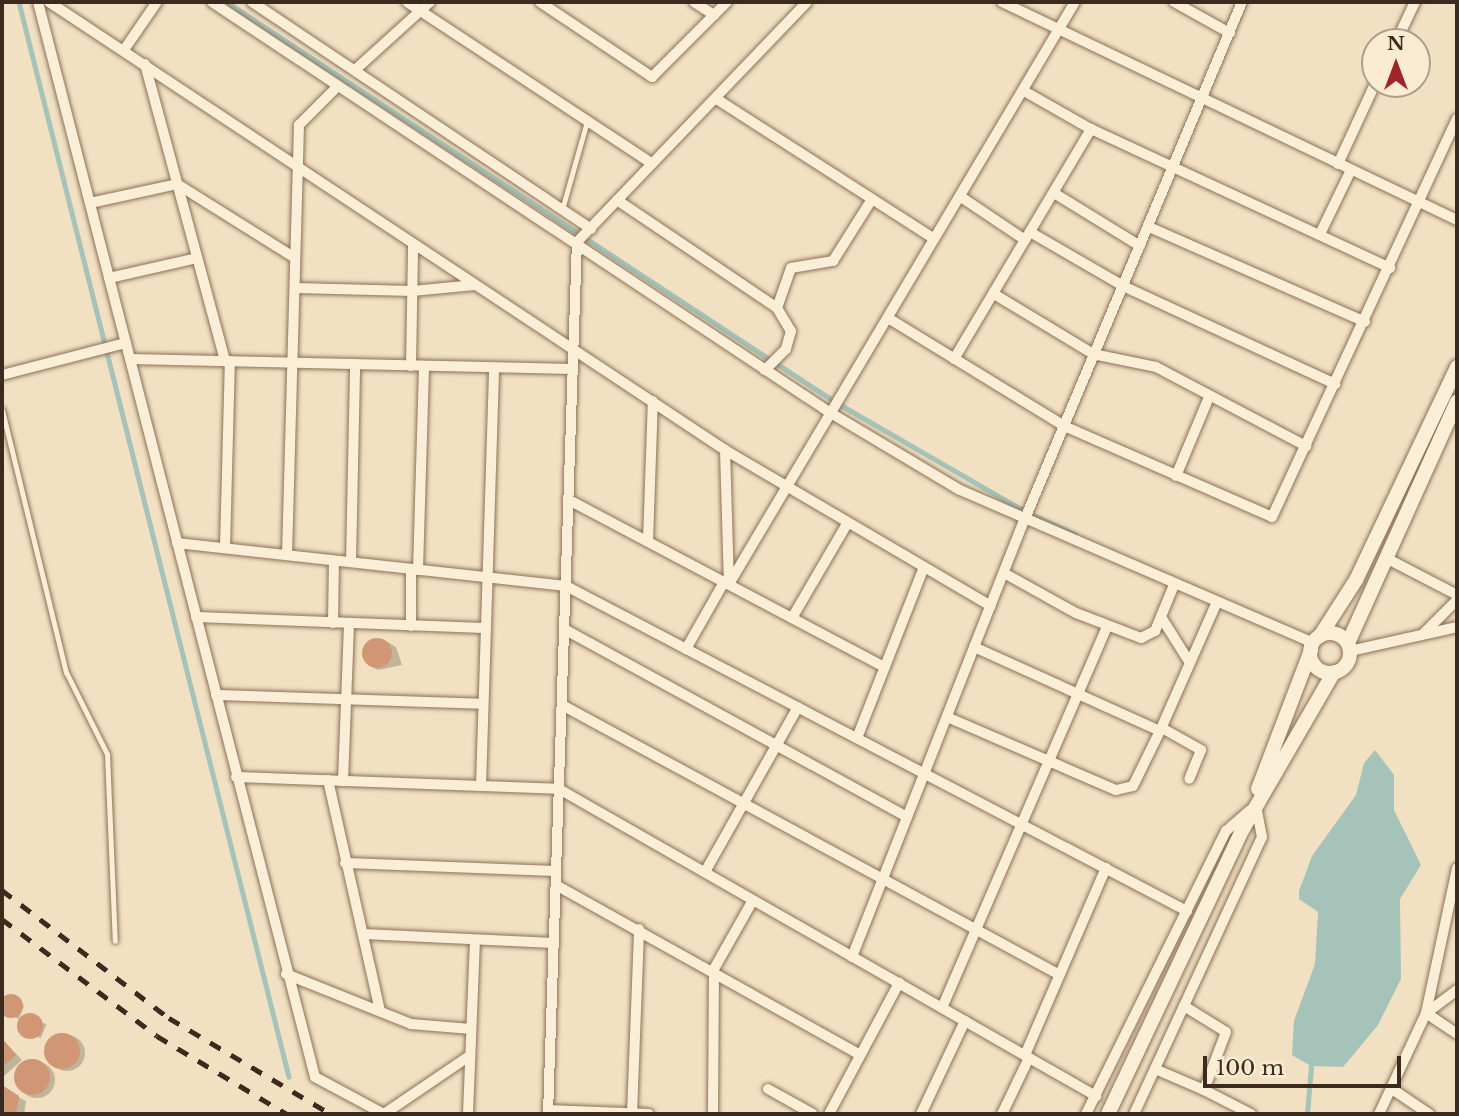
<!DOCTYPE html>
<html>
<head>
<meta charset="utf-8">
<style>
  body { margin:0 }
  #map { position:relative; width:1459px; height:1116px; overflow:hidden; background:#f1e1c2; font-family:"Libre Baskerville",serif }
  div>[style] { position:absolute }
  .water>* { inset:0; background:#a5c3b9 }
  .shadow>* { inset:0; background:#0003; transform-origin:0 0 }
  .round { border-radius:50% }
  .stream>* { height:4.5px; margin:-2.25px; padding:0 2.25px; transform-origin:2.25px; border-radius:2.25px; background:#a5c3b9 }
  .building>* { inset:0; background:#d19775 }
  .roads { filter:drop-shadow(0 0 2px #8c7158) drop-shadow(0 0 2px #8c7158) }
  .lane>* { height:5px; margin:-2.5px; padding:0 2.5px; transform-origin:2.5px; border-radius:2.5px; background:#fbeed6 }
  .street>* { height:10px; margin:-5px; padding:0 5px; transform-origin:5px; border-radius:5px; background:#fbeed6 }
  .secondary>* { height:14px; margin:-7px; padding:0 7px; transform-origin:7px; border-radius:7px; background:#fbeed6 }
  .secondary>.ring { margin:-7px; padding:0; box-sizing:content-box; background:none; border:14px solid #fbeed6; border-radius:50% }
  .rail>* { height:4.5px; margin-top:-2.25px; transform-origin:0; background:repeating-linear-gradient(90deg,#3b2a1d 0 12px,transparent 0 24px) }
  span { translate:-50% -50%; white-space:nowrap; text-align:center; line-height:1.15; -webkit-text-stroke:5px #f8ebd2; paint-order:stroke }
  .frame { position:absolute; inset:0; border:4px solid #3b2a1d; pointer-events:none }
  .north { position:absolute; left:1361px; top:28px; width:70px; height:70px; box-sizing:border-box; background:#f8ebd2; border:2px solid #ac9e8a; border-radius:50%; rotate:0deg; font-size:19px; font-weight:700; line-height:28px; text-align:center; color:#3b2a1d }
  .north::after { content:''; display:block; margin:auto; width:24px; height:32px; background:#9e242a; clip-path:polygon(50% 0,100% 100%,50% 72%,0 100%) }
  .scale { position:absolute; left:1203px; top:1056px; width:198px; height:32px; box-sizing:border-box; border:4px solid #3b2a1d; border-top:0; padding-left:9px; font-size:21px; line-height:24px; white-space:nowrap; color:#3b2a1d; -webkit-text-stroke:5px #f8ebd2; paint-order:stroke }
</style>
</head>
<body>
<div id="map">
  <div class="water">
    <i style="clip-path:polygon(1375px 750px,1394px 775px,1394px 810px,1421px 865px,1400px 899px,1401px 979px,1378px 1025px,1343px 1067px,1311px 1066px,1292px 1055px,1294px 1021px,1315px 964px,1318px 912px,1299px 899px,1299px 891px,1312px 856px,1356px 795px,1364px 763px)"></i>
  </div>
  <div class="shadow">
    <i style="clip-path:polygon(386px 641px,396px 647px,402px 665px,378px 670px,368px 665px,367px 647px)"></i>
    <i style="clip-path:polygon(5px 997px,24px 1005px,19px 1019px,2px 1012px)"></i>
    <i style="left:26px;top:1016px;width:22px;height:15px;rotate:22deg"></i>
    <i class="round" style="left:49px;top:1035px;width:36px;height:36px"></i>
    <i style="clip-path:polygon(2px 1039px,22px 1060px,2px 1078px)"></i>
    <i class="round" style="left:19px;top:1062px;width:36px;height:36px"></i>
    <i style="clip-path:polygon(2px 1088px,26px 1101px,24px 1114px,2px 1114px)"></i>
  </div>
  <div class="stream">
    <i style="left:19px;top:2px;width:1108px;rotate:75.9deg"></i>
    <i style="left:227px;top:2px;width:648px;rotate:33.35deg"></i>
    <i style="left:779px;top:365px;width:62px;rotate:33.2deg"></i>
    <i style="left:841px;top:405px;width:208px;rotate:30deg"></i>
    <i style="left:1036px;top:516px;width:43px;rotate:24.8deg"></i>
    <i style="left:1307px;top:1114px;width:48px;rotate:-85.2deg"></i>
  </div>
  <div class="building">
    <i class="round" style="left:362px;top:638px;width:30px;height:30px"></i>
    <i class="round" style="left:-1px;top:994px;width:24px;height:24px"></i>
    <i class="round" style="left:17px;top:1013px;width:26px;height:26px"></i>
    <i class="round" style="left:44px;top:1033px;width:36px;height:36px"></i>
    <i style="clip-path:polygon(2px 1038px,16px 1055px,2px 1067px)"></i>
    <i class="round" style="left:14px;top:1059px;width:36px;height:36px"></i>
    <i style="clip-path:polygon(2px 1085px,19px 1096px,16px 1114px,2px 1114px)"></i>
  </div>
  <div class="roads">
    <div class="lane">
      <i style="left:563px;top:206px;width:88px;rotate:-74.2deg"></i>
      <i style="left:2px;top:410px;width:270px;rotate:76.3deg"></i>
      <i style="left:66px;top:672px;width:92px;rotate:63.4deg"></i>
      <i style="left:107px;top:754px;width:187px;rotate:87.6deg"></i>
    </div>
    <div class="street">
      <i style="left:38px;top:2px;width:1110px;rotate:75.55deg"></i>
      <i style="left:315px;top:1077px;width:78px;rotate:28.2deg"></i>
      <i style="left:49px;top:2px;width:811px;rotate:33.53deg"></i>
      <i style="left:725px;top:450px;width:308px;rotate:30.4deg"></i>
      <i style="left:212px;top:2px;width:741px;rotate:33.6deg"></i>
      <i style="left:829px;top:412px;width:152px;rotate:30.8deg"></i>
      <i style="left:960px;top:490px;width:385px;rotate:23.4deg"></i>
      <i style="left:252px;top:2px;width:408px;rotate:33.8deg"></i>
      <i style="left:407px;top:2px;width:292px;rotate:33.4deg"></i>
      <i style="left:540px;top:2px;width:135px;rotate:33.8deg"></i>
      <i style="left:652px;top:77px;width:106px;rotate:-45deg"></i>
      <i style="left:694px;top:2px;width:24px;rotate:33deg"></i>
      <i style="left:1002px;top:2px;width:505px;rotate:25.6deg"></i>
      <i style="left:1174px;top:2px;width:64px;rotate:29deg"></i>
      <i style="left:1396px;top:42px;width:44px;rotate:-64.6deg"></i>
      <i style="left:124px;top:50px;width:58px;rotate:-55.5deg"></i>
      <i style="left:145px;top:64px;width:308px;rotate:74.9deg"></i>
      <i style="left:355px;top:70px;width:101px;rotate:-42.2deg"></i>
      <i style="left:1024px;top:91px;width:77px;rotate:29.6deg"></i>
      <i style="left:1091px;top:129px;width:330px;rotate:24.9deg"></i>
      <i style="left:718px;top:100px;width:255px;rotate:32.7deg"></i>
      <i style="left:1338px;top:164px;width:88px;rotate:-65.2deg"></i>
      <i style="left:1054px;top:193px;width:101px;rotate:31.6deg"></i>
      <i style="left:961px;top:197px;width:77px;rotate:33.9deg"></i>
      <i style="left:617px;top:200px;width:193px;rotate:34deg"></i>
      <i style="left:777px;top:308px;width:27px;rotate:59deg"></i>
      <i style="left:791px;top:331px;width:19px;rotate:106deg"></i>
      <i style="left:786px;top:349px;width:30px;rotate:135deg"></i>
      <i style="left:90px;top:203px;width:89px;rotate:-12.3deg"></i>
      <i style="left:177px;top:184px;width:139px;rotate:32.1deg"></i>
      <i style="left:1149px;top:227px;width:236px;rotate:23.7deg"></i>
      <i style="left:1030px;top:232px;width:108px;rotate:30.1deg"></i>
      <i style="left:1123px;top:286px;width:234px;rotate:24.8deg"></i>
      <i style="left:1320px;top:234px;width:71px;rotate:-64.2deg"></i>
      <i style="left:109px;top:278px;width:90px;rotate:-12.8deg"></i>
      <i style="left:295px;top:288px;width:117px;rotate:1.5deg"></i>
      <i style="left:412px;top:291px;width:63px;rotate:-5.4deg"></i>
      <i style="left:994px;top:294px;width:116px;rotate:31.2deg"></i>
      <i style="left:1093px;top:354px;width:64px;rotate:11.7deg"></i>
      <i style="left:1156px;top:367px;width:170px;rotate:27.8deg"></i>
      <i style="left:777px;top:308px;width:42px;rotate:-70.7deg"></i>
      <i style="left:791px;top:268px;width:43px;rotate:-9.5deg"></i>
      <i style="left:833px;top:261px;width:73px;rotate:-57.8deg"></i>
      <i style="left:888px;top:318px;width:206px;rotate:31.5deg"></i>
      <i style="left:1064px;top:426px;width:227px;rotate:23.6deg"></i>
      <i style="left:1272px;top:517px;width:439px;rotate:-65.1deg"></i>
      <i style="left:130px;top:359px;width:443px;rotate:1.3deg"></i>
      <i style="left:954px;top:359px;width:268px;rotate:-59.2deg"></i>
      <i style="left:411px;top:366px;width:120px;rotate:-89deg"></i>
      <i style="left:2px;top:375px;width:128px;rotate:-14.5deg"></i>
      <i style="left:725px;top:450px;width:134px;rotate:88.3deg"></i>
      <i style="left:1176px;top:476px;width:86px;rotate:-67.3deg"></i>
      <i style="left:569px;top:500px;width:357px;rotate:27.9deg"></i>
      <i style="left:648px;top:541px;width:140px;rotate:-88deg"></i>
      <i style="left:177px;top:543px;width:391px;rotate:6.3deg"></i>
      <i style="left:566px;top:586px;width:701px;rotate:27.63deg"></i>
      <i style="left:225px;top:548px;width:187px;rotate:-88.5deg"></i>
      <i style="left:287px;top:555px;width:430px;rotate:-88.4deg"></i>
      <i style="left:299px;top:125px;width:55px;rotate:-45deg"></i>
      <i style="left:1386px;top:558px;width:80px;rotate:27.5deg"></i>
      <i style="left:351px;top:562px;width:198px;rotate:-88.8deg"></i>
      <i style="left:411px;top:569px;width:57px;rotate:90deg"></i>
      <i style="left:418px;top:570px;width:204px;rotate:-88.3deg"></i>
      <i style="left:1004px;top:573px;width:82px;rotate:29.1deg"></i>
      <i style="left:1076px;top:613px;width:70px;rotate:21deg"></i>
      <i style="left:1141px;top:638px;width:16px;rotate:-27deg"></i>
      <i style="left:1155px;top:631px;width:50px;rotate:-67.6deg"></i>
      <i style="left:729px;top:584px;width:677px;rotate:-59.27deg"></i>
      <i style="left:196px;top:617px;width:289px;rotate:2.2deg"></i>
      <i style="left:1161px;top:617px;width:54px;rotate:57.8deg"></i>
      <i style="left:792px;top:618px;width:109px;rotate:-59.7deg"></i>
      <i style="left:333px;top:623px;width:62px;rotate:-89.1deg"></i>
      <i style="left:564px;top:629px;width:391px;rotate:28.7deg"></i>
      <i style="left:1424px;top:633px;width:47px;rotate:-45deg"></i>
      <i style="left:686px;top:649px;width:77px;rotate:-60.4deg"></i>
      <i style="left:1350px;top:651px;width:110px;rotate:-12.6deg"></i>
      <i style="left:216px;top:695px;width:267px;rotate:1.9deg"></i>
      <i style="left:562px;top:705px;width:566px;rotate:28.47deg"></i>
      <i style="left:947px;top:717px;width:184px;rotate:23.4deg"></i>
      <i style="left:1116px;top:790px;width:17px;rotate:-13deg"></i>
      <i style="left:1133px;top:786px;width:61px;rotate:-63.9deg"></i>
      <i style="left:1160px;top:731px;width:204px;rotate:-155.7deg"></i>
      <i style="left:1162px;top:728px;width:45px;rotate:29.4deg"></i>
      <i style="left:1201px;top:750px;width:31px;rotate:112deg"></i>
      <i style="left:1160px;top:731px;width:141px;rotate:-66.2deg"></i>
      <i style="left:857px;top:738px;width:180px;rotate:-68.6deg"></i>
      <i style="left:236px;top:777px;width:323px;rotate:2.1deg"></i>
      <i style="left:559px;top:789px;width:619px;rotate:29.76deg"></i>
      <i style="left:328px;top:780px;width:236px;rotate:77.3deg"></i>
      <i style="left:343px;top:781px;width:158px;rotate:-87.8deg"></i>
      <i style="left:481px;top:786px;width:418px;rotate:-88.2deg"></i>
      <i style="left:345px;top:863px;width:211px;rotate:2.2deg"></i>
      <i style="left:705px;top:872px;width:189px;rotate:-60.6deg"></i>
      <i style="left:556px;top:885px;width:348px;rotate:29.2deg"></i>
      <i style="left:363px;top:934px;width:191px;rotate:2.7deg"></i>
      <i style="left:852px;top:957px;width:469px;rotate:-68.5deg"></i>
      <i style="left:1024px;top:521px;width:563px;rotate:-67.22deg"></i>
      <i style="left:286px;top:974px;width:135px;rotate:21.8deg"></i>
      <i style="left:411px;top:1024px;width:60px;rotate:4.8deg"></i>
      <i style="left:1457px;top:990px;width:39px;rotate:143deg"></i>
      <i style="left:1426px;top:1013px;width:37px;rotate:34deg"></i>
      <i style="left:1184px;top:1006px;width:49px;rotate:31.8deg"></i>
      <i style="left:1226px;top:1032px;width:62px;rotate:110.8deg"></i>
      <i style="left:1204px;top:1090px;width:53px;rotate:27.1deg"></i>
      <i style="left:942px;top:1008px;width:415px;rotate:-66.6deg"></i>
      <i style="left:1025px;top:1055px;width:204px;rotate:-66.6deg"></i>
      <i style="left:1155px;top:1069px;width:53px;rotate:23.2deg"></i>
      <i style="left:768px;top:1089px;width:51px;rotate:29.1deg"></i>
      <i style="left:1392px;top:1089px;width:45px;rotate:34deg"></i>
      <i style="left:548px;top:1110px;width:101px;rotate:2.3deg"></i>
      <i style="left:384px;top:1114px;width:102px;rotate:-34.2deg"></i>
      <i style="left:468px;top:1114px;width:172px;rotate:-87.7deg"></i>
      <i style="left:548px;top:1114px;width:872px;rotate:-88.1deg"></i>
      <i style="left:577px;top:242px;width:332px;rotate:-46.2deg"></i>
      <i style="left:632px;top:1114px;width:185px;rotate:-87.8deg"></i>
      <i style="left:713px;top:1114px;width:145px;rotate:-89.6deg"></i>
      <i style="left:714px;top:969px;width:79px;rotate:-60.5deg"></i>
      <i style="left:829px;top:1114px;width:149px;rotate:-61.9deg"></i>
      <i style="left:921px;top:1114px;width:103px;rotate:-64.7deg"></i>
      <i style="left:1002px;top:1114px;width:62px;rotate:-64.3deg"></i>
      <i style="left:1086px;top:1114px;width:316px;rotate:-63.7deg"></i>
      <i style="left:1226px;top:831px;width:32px;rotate:-41deg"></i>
      <i style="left:1134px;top:1114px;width:305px;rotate:-65.2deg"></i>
      <i style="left:1262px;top:837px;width:31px;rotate:-101deg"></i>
      <i style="left:1379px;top:1114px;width:111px;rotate:-65deg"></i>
      <i style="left:1426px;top:1013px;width:148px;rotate:-77.9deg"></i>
    </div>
    <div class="secondary">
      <i class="ring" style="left:1310px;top:633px;width:26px;height:26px"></i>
      <i style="left:1320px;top:636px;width:67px;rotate:-57.3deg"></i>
      <i style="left:1356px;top:580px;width:236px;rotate:-64.6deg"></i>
      <i style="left:1348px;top:643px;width:265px;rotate:-65.7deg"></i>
      <i style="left:1258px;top:789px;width:149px;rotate:-69.1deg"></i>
      <i style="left:1108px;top:1114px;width:315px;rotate:-64.7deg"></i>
      <i style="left:1243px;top:829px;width:181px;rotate:-59.9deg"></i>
    </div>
  </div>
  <div class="rail">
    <i style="left:2px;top:890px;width:210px;rotate:37.5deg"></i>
    <i style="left:169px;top:1018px;width:188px;rotate:30.7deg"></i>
    <i style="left:2px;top:919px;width:194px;rotate:37deg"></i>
    <i style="left:157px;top:1036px;width:152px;rotate:31deg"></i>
  </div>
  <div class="frame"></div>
  <div class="north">N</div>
  <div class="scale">100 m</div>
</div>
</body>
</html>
